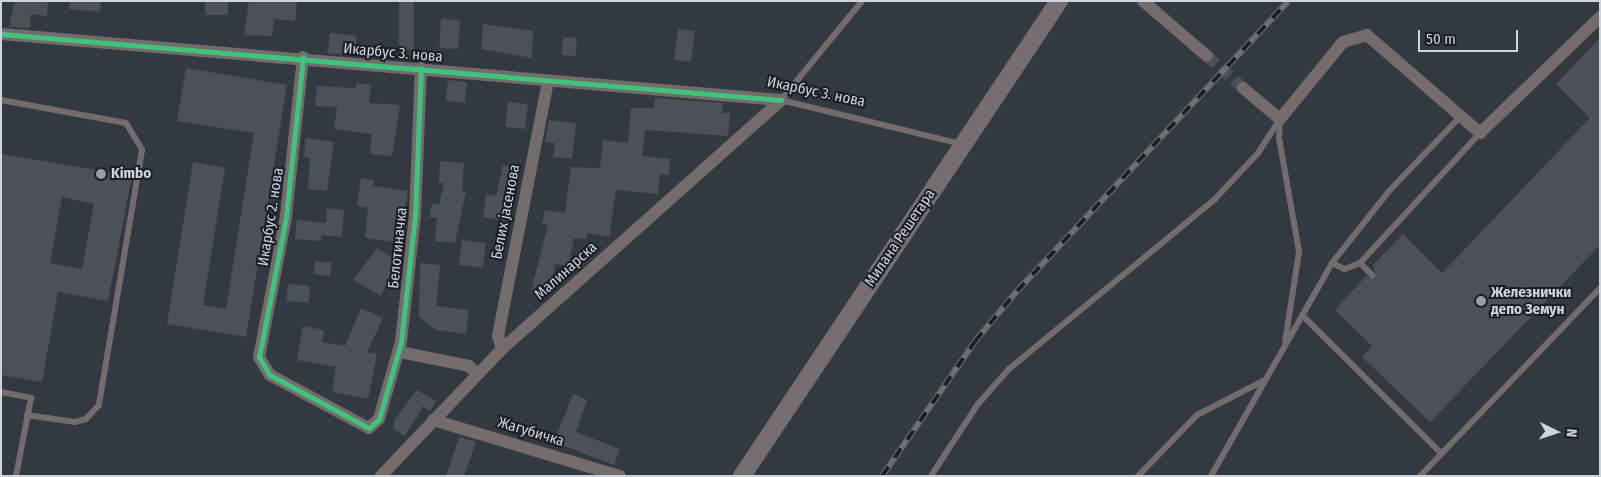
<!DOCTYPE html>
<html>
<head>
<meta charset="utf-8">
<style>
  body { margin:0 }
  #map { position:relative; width:1601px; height:477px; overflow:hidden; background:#333941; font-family:"Fira Sans Condensed",sans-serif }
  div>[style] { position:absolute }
  .building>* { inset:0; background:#4c5158; transform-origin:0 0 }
  .street-tunnel>* { height:12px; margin-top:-6px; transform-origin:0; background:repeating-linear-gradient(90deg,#4a5059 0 12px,transparent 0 18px) }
  .lane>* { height:6px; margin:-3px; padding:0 3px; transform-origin:3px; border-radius:3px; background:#746b6c }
  .street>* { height:12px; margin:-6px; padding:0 6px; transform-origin:6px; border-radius:6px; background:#746b6c }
  .secondary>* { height:18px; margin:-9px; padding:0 9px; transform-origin:9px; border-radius:9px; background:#756d6f }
  .rail>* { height:5.5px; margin-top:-2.75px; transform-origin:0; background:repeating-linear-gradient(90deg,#1a1f26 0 11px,#726f71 0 22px); box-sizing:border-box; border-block:1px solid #726f71 }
  .cycleway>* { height:5px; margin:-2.5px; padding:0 2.5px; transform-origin:2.5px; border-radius:2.5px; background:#40c37c }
  .dots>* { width:14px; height:14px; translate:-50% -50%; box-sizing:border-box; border:2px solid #1a1f26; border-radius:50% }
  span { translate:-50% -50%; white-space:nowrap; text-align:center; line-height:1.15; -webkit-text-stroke:4px #1a1f26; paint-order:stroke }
  .street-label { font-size:15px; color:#cdd4de }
  .poi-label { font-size:15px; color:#cdd4de; font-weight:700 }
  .left { translate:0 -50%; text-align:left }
  .frame { position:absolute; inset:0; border:2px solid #cdd4de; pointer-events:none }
  .north { position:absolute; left:1531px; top:407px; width:50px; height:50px; -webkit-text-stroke:4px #1a1f26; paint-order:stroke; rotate:94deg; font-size:14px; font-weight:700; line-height:20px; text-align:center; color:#cdd4de }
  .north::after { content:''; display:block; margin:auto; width:18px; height:22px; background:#cdd4de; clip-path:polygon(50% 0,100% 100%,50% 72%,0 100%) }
  .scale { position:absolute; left:1418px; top:30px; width:100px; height:22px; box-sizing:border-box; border:2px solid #cdd4de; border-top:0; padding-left:6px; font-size:15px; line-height:18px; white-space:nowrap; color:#cdd4de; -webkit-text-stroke:4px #1a1f26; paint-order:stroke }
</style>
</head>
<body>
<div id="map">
  <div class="building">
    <i style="clip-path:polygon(15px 1px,48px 1px,47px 16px,31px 14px,30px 28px,9px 27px)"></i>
    <i style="clip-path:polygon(70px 1px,101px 1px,100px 12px,69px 9px)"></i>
    <i style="left:205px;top:1px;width:23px;height:14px"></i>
    <i style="clip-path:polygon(249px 1px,297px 1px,295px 21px,274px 19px,272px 36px,244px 35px)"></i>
    <i style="left:399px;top:1px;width:15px;height:49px"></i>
    <i style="left:441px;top:19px;width:19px;height:29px;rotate:3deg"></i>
    <i style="clip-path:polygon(483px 24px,533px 31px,532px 58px,481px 49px)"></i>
    <i style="left:678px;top:29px;width:17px;height:31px;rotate:7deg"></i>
    <i style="left:330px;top:33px;width:27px;height:20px;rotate:6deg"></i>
    <i style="left:563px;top:37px;width:14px;height:18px;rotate:4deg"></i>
    <i style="clip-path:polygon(1600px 38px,1600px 245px,1430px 422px,1362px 357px,1372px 346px,1335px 310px,1366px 276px,1377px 279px,1373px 265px,1403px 234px,1442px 273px,1590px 118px,1556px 84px)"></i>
    <i style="clip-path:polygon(186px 68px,287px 85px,246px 337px,167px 324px,193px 162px,225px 168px,203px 305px,226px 309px,254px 133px,177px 121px)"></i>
    <i style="left:448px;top:80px;width:19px;height:21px;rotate:6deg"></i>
    <i style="clip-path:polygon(356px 83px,371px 85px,369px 103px,400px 105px,392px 156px,370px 154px,372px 134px,334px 129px,337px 107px,315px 106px,317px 86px,356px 88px)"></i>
    <i style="clip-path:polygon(655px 98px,723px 103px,722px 113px,730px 113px,728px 136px,645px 130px,642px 156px,670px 159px,669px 175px,660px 174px,658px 194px,616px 190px,609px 237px,587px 233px,586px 239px,574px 238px,568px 266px,555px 264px,549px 295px,531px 292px,548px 225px,542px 224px,545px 210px,565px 213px,571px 167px,600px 168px,603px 140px,628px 143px,631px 108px,654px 108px)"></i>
    <i style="left:508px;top:102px;width:20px;height:25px;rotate:6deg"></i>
    <i style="clip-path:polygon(549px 120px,576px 123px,572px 159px,553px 157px,555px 143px,545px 142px)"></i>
    <i style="clip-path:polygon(306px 138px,334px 142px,327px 191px,308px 189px,310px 158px,304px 157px)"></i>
    <i style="clip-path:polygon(evenodd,1px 154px,132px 176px,108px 301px,58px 292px,42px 382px,1px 375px,1px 154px,62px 197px,94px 204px,82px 269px,50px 263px,62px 197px)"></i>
    <i style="clip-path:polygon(440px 161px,464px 163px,462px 191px,466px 192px,455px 243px,435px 241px,437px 218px,429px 217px,432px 203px,439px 205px,444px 183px,439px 183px)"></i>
    <i style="clip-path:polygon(503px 165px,519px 168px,514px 189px,509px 188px,504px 221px,483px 217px,486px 194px,496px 196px)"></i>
    <i style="clip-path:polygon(361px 178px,374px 180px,373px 186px,408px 191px,405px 212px,400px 211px,396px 242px,365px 238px,368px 208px,357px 206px)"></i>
    <i style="clip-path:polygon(327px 208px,344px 210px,342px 237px,321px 235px,321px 241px,295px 239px,297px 220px,326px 223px)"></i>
    <i style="left:462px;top:240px;width:24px;height:25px;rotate:7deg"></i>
    <i style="clip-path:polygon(377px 248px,397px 260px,381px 296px,353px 280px)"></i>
    <i style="left:315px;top:261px;width:17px;height:13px;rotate:7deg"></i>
    <i style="clip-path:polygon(420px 263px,440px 265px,436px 306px,469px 310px,466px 334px,436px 330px,419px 317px)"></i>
    <i style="left:288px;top:284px;width:22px;height:17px;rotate:5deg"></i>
    <i style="clip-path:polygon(361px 308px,383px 318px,367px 352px,377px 354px,368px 399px,332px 392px,336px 367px,297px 360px,303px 326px,324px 330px,322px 342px,345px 346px)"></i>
    <i style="clip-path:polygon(417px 390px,436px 401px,430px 411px,423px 406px,405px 436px,393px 429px,395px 419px)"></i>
    <i style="clip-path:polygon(573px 394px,587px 400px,576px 432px,620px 449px,614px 465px,554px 442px)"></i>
    <i style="clip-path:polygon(459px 437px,476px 442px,464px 476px,446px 476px)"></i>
  </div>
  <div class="street-tunnel">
    <i style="left:1207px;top:56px;width:48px;rotate:41.6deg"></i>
  </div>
  <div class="lane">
    <i style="left:862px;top:1px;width:128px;rotate:129.3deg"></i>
    <i style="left:781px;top:100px;width:186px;rotate:13.7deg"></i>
    <i style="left:1px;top:100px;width:127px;rotate:10.4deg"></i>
    <i style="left:126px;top:123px;width:31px;rotate:59deg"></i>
    <i style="left:142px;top:150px;width:259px;rotate:99.6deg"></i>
    <i style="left:99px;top:405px;width:19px;rotate:133deg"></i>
    <i style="left:86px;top:419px;width:11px;rotate:165deg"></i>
    <i style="left:75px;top:422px;width:49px;rotate:-171.7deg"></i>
    <i style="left:1280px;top:120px;width:18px;rotate:93deg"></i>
    <i style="left:1279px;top:138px;width:116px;rotate:80deg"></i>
    <i style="left:1299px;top:252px;width:91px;rotate:98.8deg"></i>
    <i style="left:1332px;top:263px;width:14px;rotate:25deg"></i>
    <i style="left:1345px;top:269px;width:16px;rotate:-22deg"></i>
    <i style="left:1360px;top:263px;width:177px;rotate:-47.3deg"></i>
    <i style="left:1360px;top:263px;width:18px;rotate:45deg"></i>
    <i style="left:1302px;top:315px;width:196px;rotate:44.8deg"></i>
    <i style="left:1px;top:392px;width:31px;rotate:11deg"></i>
    <i style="left:31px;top:398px;width:79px;rotate:100.9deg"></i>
    <i style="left:931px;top:476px;width:86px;rotate:-56.9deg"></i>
    <i style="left:978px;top:404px;width:47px;rotate:-48.5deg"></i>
    <i style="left:1009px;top:369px;width:267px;rotate:-39.5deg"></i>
    <i style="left:1215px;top:199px;width:63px;rotate:-46.9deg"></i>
    <i style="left:1258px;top:153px;width:40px;rotate:-57.1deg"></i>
    <i style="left:1138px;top:476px;width:85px;rotate:-46deg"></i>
    <i style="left:1197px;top:415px;width:74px;rotate:-27.3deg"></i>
    <i style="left:1211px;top:476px;width:245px;rotate:-60.4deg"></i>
    <i style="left:1332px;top:263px;width:92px;rotate:-51.6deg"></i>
    <i style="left:1389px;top:191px;width:104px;rotate:-46.2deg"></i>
    <i style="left:1420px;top:476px;width:260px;rotate:-46.2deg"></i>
  </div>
  <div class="street">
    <i style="left:1143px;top:1px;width:84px;rotate:40.7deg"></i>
    <i style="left:1px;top:34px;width:783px;rotate:4.84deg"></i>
    <i style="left:303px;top:57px;width:161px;rotate:96.1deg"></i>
    <i style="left:286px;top:217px;width:143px;rotate:100.9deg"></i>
    <i style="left:259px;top:357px;width:21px;rotate:59deg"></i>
    <i style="left:270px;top:375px;width:112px;rotate:28.2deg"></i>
    <i style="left:369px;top:428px;width:13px;rotate:-42deg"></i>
    <i style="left:379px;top:419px;width:80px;rotate:-74.1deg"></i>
    <i style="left:401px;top:342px;width:127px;rotate:-83.7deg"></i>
    <i style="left:415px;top:216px;width:148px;rotate:-87.7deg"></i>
    <i style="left:1243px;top:88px;width:48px;rotate:40deg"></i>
    <i style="left:1280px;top:119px;width:99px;rotate:-50.7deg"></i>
    <i style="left:1343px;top:42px;width:25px;rotate:-16deg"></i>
    <i style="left:1367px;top:35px;width:150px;rotate:40.9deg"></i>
    <i style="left:1480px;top:133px;width:167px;rotate:-44deg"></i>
    <i style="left:502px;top:349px;width:14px;rotate:-107deg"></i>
    <i style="left:498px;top:336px;width:260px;rotate:-78.9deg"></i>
    <i style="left:400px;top:352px;width:70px;rotate:11.5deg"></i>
    <i style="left:469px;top:366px;width:11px;rotate:45deg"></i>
    <i style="left:433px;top:420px;width:195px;rotate:16.7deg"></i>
    <i style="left:381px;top:476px;width:175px;rotate:-46.4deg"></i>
    <i style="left:502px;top:349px;width:374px;rotate:-41.7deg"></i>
  </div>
  <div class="secondary">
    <i style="left:742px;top:476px;width:571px;rotate:-56.28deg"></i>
  </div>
  <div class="rail">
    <i style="left:882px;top:476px;width:164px;rotate:-55.4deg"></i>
    <i style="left:975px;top:341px;width:65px;rotate:-50deg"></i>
    <i style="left:1017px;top:291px;width:397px;rotate:-46.9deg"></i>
  </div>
  <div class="cycleway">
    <i style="left:1px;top:34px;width:783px;rotate:4.84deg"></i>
    <i style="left:303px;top:57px;width:161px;rotate:96.1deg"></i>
    <i style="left:286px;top:217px;width:143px;rotate:100.9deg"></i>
    <i style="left:259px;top:357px;width:21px;rotate:59deg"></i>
    <i style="left:270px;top:375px;width:112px;rotate:28.2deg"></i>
    <i style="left:369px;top:428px;width:13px;rotate:-42deg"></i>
    <i style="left:379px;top:419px;width:80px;rotate:-74.1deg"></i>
    <i style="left:401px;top:342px;width:127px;rotate:-83.7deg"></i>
    <i style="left:415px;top:216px;width:148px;rotate:-87.7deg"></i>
  </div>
  <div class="dots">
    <i style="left:101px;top:174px;background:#979ea7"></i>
    <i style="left:1481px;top:301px;background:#979ea7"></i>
  </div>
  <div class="street-label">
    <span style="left:393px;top:53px;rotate:5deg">Икарбус 3. нова</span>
    <span style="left:816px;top:92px;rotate:12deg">Икарбус 3. нова</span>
    <span style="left:506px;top:212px;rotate:-79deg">Белих јасенова</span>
    <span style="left:271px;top:217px;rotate:-81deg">Икарбус 2. нова</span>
    <span style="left:900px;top:238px;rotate:-56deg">Милана Решетара</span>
    <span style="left:398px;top:248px;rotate:-84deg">Белотиначка</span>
    <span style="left:566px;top:271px;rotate:-42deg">Малинарска</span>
    <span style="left:531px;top:432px;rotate:17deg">Жагубичка</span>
  </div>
  <div class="poi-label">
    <span class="left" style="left:111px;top:174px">Kimbo</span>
    <span class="left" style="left:1491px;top:301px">Железнички<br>депо Земун</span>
  </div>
  <div class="frame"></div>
  <div class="north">N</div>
  <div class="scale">50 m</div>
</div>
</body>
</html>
